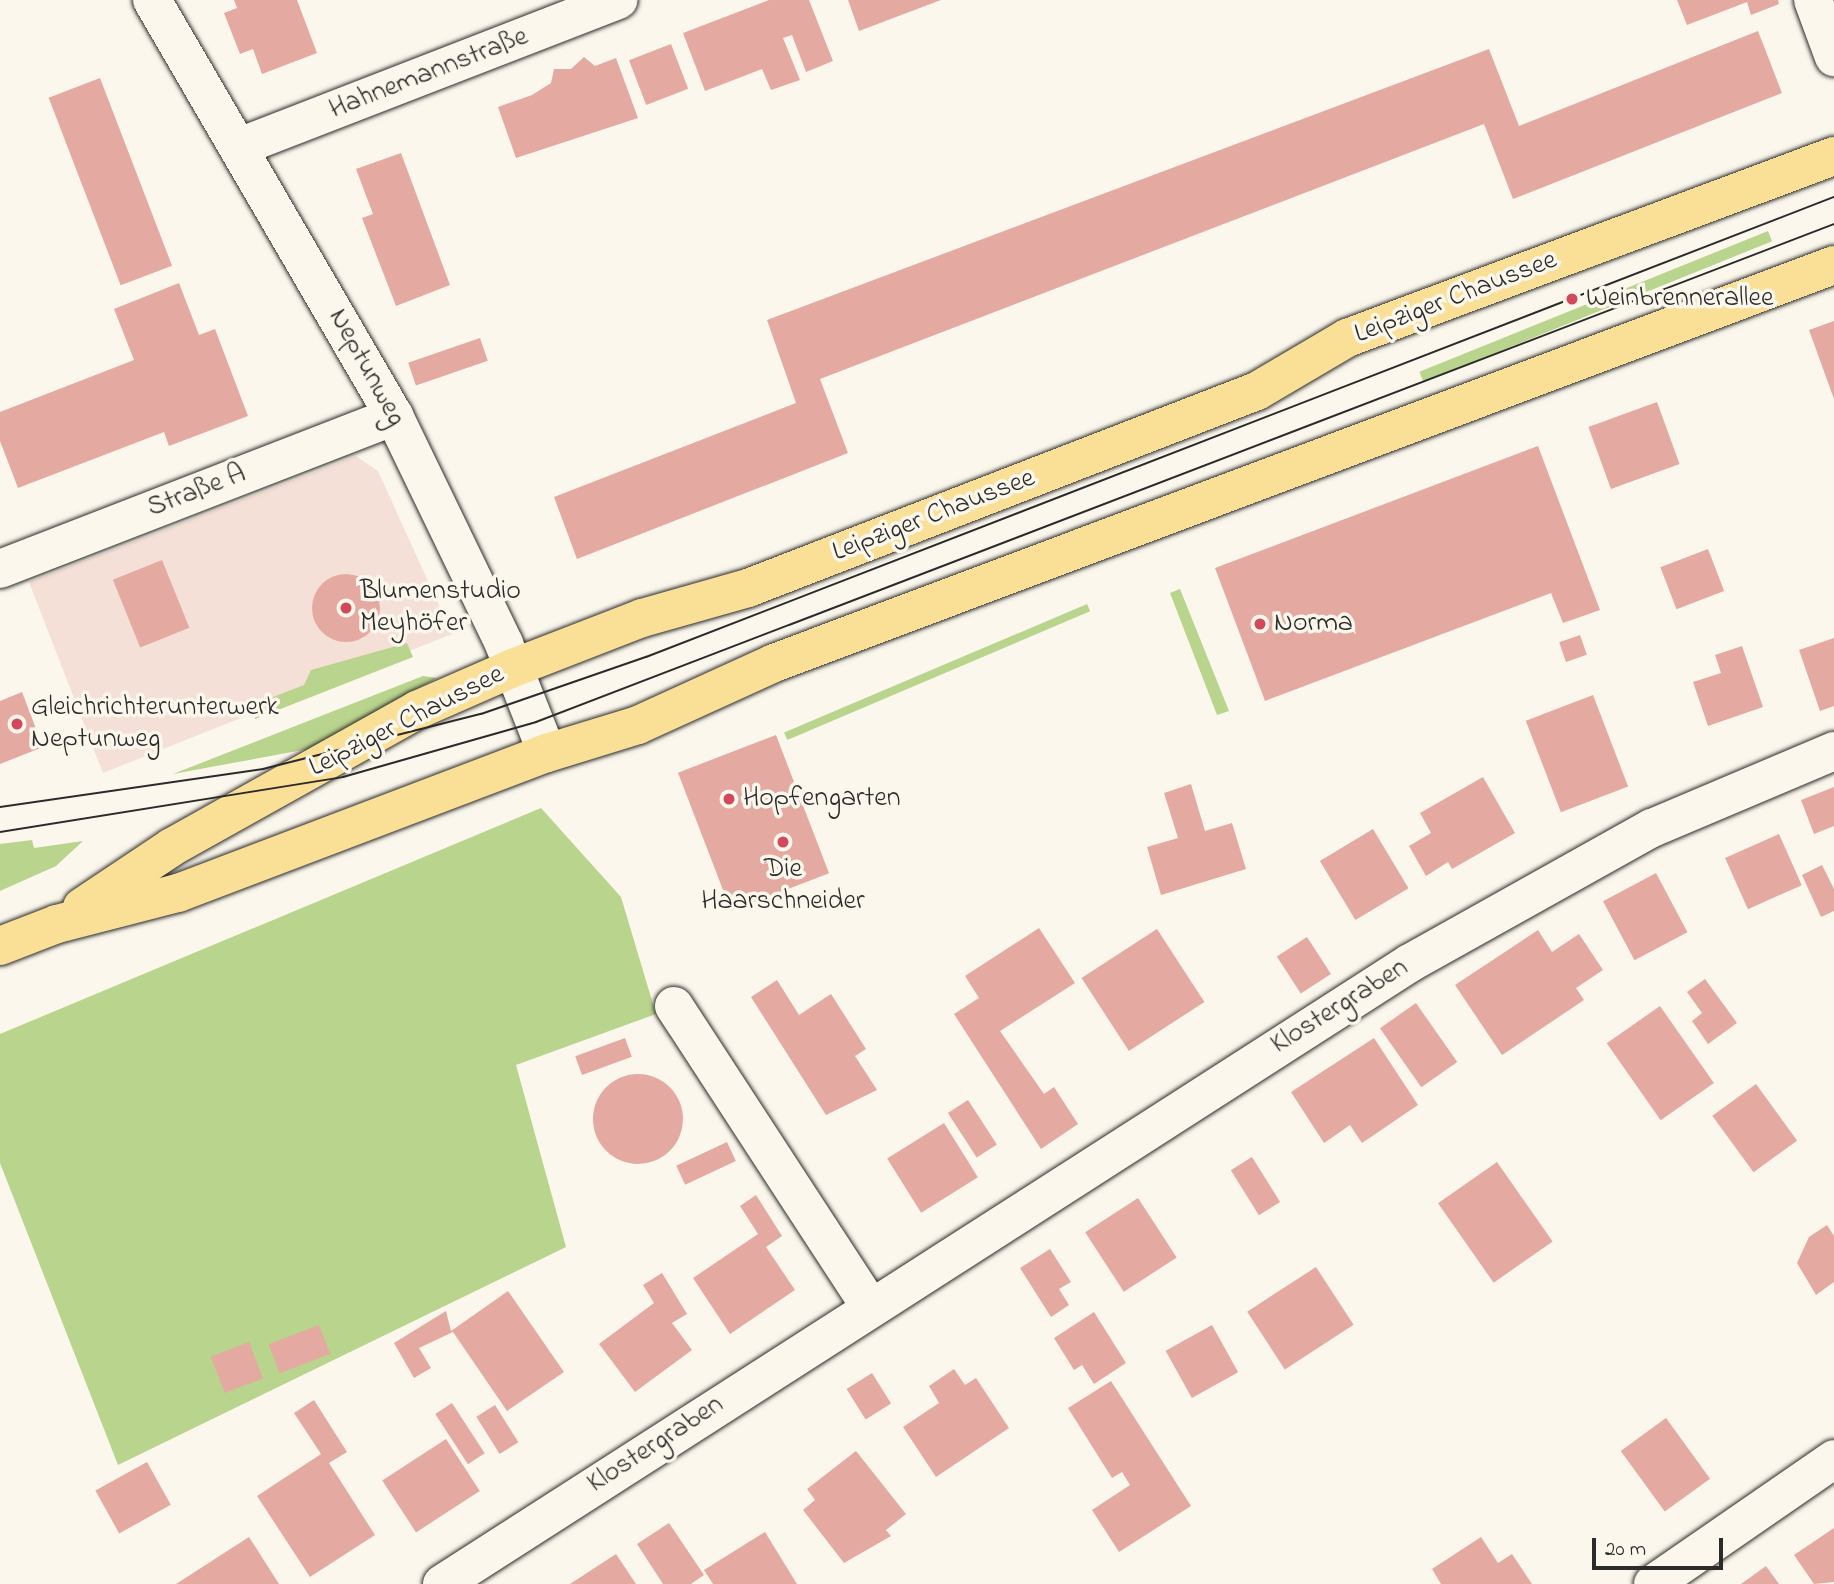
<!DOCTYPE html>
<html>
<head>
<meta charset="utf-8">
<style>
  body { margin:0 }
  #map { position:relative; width:1834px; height:1584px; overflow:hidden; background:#fbf7ec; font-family:"Indie Flower",sans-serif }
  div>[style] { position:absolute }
  .built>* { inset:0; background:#f4e0d6 }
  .green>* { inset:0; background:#b9d48c; transform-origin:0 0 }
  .building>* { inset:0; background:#e4aaa1; transform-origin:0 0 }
  .round { border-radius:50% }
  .roads { filter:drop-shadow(0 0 2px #2b2b2b) drop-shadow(0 0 2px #2b2b2b) }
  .minor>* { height:38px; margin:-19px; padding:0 19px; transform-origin:19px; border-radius:19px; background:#fbf7ec }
  .major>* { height:38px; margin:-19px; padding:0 19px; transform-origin:19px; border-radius:19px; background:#fadf96 }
  .tram>* { height:2px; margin:-1px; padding:0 1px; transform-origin:1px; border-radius:1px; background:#2b2b2b }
  .dots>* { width:19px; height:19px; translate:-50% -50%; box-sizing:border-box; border:4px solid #fbf7ec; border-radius:50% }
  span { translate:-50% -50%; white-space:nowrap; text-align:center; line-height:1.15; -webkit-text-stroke:7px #fbf7ec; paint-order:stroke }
  .street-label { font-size:28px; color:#2b2b2b }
  .poi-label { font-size:28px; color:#2b2b2b }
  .left { translate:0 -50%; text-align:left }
  .scale { position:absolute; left:1592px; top:1538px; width:131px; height:32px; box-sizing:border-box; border:4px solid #2b2b2b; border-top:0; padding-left:9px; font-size:21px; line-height:24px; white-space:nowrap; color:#2b2b2b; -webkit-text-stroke:5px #fbf7ec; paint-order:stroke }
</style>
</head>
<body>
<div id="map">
  <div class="built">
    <i style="clip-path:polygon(356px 456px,378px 471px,452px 634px,103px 773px,29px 582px)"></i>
  </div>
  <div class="green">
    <i style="left:1768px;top:231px;width:11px;height:376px;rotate:68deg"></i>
    <i style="clip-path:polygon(1180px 589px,1229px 711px,1217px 715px,1170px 593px)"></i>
    <i style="left:1087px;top:604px;width:8px;height:329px;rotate:67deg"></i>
    <i style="clip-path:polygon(407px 643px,413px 657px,255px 719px,250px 706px,304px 685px,311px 670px)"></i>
    <i style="clip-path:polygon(423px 676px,437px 678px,308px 749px,173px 774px)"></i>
    <i style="clip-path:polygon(541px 808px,621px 897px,656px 1014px,516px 1065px,566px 1247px,118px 1465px,0 1163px,0 1034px)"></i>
    <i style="clip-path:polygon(32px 840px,34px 848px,83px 841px,56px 866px,0 891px,0 844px)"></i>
  </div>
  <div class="building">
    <i style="clip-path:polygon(234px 0,297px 0,317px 53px,262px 74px,253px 49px,240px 54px,224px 13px,237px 8px)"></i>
    <i style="clip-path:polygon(769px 0,809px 0,833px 61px,806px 72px,792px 35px,783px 38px,800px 80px,771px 90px,762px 69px,705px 91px,683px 33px)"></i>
    <i style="clip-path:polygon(848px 0,941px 0,859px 31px)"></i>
    <i style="clip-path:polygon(1677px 0,1778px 0,1779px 4px,1751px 15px,1747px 2px,1687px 25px)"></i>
    <i style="clip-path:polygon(1758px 31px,1782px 93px,1513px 199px,1484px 124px,820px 379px,848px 453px,577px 559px,554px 497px,796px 403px,767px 320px,1489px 49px,1519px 126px)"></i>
    <i style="left:671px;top:44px;width:48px;height:45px;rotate:69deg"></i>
    <i style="clip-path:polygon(584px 57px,595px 66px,616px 58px,638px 118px,516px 158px,498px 107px,532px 95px,551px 83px,554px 69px,571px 69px)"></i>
    <i style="left:100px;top:78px;width:201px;height:55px;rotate:69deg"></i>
    <i style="clip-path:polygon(401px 153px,450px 285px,396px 306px,362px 218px,373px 214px,356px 169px)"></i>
    <i style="clip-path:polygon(179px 283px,199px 335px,215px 329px,248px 416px,169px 446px,164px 432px,18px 488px,0 441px,0 412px,134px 360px,114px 309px)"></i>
    <i style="clip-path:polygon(1834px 321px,1834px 399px,1809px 330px)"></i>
    <i style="left:480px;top:338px;width:24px;height:76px;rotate:71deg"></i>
    <i style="left:1657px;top:402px;width:66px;height:73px;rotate:70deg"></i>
    <i style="clip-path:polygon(1538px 446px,1600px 610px,1563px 623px,1551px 593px,1265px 701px,1215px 568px)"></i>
    <i style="left:1708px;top:549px;width:45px;height:51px;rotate:69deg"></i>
    <i style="left:162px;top:560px;width:73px;height:53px;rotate:68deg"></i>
    <i class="round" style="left:312px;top:574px;width:68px;height:68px"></i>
    <i style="left:1580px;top:635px;width:21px;height:22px;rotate:71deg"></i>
    <i style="clip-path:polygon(1834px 638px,1834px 706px,1820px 711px,1799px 650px)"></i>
    <i style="clip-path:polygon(1742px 646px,1763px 707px,1708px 726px,1693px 682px,1721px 673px,1715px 655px)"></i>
    <i style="clip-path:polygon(22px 692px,43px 747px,0 764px,0 701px)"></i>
    <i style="left:1593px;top:695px;width:98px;height:72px;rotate:69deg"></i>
    <i style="left:776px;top:735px;width:148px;height:105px;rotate:69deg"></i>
    <i style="clip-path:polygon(1483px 777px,1515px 833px,1452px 869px,1448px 862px,1426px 876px,1409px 846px,1431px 833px,1420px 813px)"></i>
    <i style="clip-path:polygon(1191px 784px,1205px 831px,1232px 823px,1246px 869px,1161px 895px,1147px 847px,1178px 838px,1164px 793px)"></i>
    <i style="clip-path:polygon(1834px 787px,1834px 826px,1814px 834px,1801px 800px)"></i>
    <i style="left:1373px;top:829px;width:69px;height:62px;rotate:59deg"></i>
    <i style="left:1779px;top:834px;width:56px;height:59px;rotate:66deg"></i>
    <i style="clip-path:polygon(1822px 865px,1834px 889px,1834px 911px,1821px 917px,1802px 875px)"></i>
    <i style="left:1656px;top:873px;width:67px;height:60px;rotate:62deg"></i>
    <i style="clip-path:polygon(1039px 928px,1075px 983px,1000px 1031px,1044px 1094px,1054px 1087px,1078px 1124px,1041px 1149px,954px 1014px,979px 998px,965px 976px)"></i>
    <i style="left:1157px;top:929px;width:87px;height:90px;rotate:57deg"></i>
    <i style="clip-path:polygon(1538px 930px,1552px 952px,1579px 934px,1603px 970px,1576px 988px,1584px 1000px,1502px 1055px,1455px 985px)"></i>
    <i style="left:1307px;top:937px;width:44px;height:36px;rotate:57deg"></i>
    <i style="clip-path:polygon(1705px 979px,1737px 1023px,1708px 1044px,1692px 1021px,1702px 1013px,1687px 992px)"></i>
    <i style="clip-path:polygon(777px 980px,799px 1015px,831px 994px,866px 1049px,855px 1056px,877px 1090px,826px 1115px,751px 997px)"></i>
    <i style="left:1416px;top:1003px;width:72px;height:44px;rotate:55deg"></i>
    <i style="left:1660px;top:1006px;width:94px;height:65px;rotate:55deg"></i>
    <i style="left:625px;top:1038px;width:20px;height:53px;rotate:70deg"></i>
    <i style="clip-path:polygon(1374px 1038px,1418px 1105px,1362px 1143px,1350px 1125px,1324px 1143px,1291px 1092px)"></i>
    <i class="round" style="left:593px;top:1074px;width:90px;height:90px"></i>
    <i style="left:1756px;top:1084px;width:70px;height:54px;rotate:54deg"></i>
    <i style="left:968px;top:1100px;width:53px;height:24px;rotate:57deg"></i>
    <i style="left:944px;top:1123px;width:64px;height:67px;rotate:58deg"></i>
    <i style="left:727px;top:1142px;width:21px;height:56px;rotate:65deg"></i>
    <i style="left:1252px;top:1157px;width:53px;height:25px;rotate:58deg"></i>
    <i style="left:1497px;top:1162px;width:97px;height:72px;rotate:55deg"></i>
    <i style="clip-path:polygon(756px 1195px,782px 1236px,766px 1247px,795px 1290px,730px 1334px,693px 1278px,758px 1234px,740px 1206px)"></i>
    <i style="left:1138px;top:1198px;width:71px;height:63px;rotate:57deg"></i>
    <i style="clip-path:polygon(1827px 1225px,1834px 1236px,1834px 1282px,1816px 1295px,1797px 1263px,1809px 1237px)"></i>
    <i style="clip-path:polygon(1050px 1249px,1071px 1282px,1059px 1289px,1069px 1305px,1051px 1317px,1020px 1268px)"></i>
    <i style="left:1316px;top:1267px;width:69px;height:82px;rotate:57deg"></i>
    <i style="clip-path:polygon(662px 1273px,687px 1314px,672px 1323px,692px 1350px,635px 1392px,599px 1344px,654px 1303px,643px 1285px)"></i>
    <i style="clip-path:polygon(508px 1291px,564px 1372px,507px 1411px,453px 1332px,419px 1348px,431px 1368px,414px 1378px,394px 1343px,446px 1311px,451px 1331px)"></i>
    <i style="clip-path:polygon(1094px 1312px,1126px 1363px,1094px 1384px,1082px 1365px,1074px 1370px,1054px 1338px)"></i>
    <i style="left:319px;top:1325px;width:31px;height:54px;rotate:69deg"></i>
    <i style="left:1212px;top:1325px;width:54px;height:53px;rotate:61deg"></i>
    <i style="left:249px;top:1342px;width:39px;height:41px;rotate:69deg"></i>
    <i style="clip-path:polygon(954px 1369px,965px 1385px,976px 1378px,1009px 1428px,936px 1477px,903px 1427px,939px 1403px,929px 1386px)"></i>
    <i style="left:872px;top:1373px;width:36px;height:30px;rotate:58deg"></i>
    <i style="clip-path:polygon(1111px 1381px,1191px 1506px,1119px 1552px,1092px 1510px,1130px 1485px,1122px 1472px,1112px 1478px,1068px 1408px)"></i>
    <i style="clip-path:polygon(314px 1400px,347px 1452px,329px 1463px,375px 1535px,310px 1577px,257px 1496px,321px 1454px,294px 1413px)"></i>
    <i style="left:452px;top:1403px;width:60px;height:20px;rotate:57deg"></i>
    <i style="left:495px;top:1405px;width:44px;height:22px;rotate:58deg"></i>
    <i style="left:1666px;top:1418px;width:75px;height:56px;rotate:54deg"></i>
    <i style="left:446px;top:1439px;width:62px;height:76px;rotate:57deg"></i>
    <i style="clip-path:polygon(856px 1451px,906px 1514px,886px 1530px,891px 1536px,844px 1563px,803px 1510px,815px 1500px,807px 1489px)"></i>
    <i style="left:147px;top:1462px;width:49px;height:59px;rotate:61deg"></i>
    <i style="clip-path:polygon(669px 1523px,704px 1575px,691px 1584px,663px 1584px,637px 1544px)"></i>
    <i style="clip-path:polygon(1834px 1528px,1834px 1582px,1814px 1584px,1794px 1555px)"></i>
    <i style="clip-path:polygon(765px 1532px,797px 1584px,713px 1584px,704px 1570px)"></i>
    <i style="clip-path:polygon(249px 1537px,279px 1584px,176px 1584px)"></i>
    <i style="clip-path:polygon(1481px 1537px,1498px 1563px,1512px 1554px,1532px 1584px,1441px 1584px,1432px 1569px)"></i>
    <i style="clip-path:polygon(616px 1554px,636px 1584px,570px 1584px)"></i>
    <i style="clip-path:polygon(1766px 1566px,1779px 1584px,1741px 1584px)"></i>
  </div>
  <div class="roads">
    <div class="minor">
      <i style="left:152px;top:0;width:481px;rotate:59.8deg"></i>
      <i style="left:394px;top:416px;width:253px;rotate:64.2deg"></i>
      <i style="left:504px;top:644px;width:117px;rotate:68.5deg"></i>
      <i style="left:1813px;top:0;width:61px;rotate:69.8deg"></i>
      <i style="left:239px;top:147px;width:407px;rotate:-21.2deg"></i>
      <i style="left:0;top:569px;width:423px;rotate:-21.2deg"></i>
      <i style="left:674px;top:1006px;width:359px;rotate:56.9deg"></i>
      <i style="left:442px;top:1584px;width:1150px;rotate:-32.68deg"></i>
      <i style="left:1410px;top:963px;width:277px;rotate:-29.2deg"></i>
      <i style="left:1652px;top:828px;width:198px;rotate:-22.9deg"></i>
      <i style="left:1653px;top:1584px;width:220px;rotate:-34.6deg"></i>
    </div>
    <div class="major">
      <i style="left:82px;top:907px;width:108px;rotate:-33.7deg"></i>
      <i style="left:172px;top:847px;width:281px;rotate:-29.2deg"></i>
      <i style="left:417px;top:710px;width:105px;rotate:-23.6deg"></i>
      <i style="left:513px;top:668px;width:138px;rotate:-21.2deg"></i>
      <i style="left:642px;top:618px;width:110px;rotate:-15.8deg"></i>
      <i style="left:748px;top:588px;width:546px;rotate:-21.16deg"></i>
      <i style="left:1257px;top:391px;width:104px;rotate:-30.5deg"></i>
      <i style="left:1347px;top:338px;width:520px;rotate:-20.49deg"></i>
      <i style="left:0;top:946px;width:61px;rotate:-21.1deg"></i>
      <i style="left:57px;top:924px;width:125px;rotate:-14.4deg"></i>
      <i style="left:178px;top:893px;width:395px;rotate:-20.8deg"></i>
      <i style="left:547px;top:753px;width:95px;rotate:-17.1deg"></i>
      <i style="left:638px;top:725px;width:149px;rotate:-24.5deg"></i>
      <i style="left:774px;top:663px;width:1132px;rotate:-20.58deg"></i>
    </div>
  </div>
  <div class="tram">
    <i style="left:0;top:807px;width:266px;rotate:-8.2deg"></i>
    <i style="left:263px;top:769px;width:225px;rotate:-14.2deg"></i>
    <i style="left:481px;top:714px;width:175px;rotate:-19.1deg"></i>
    <i style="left:646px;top:657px;width:1274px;rotate:-21.17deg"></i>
    <i style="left:0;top:832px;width:347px;rotate:-9.1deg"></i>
    <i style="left:343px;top:777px;width:201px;rotate:-15.9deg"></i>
    <i style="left:536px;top:722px;width:1390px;rotate:-20.99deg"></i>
  </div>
  <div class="dots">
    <i style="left:1572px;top:299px;background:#d1495b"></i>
    <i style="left:346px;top:608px;background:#d1495b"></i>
    <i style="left:1260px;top:624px;background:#d1495b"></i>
    <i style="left:17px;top:724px;background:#d1495b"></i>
    <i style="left:729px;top:799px;background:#d1495b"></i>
    <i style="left:783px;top:842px;background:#d1495b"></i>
  </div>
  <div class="street-label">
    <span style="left:429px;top:74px;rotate:-21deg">Hahnemannstraße</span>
    <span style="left:1456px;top:298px;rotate:-21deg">Leipziger Chaussee</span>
    <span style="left:366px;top:368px;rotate:61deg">Neptunweg</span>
    <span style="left:197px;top:492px;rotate:-21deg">Straße A</span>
    <span style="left:934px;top:516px;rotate:-21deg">Leipziger Chaussee</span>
    <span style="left:407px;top:722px;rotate:-27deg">Leipziger Chaussee</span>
    <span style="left:1340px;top:1007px;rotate:-32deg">Klostergraben</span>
    <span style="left:656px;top:1445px;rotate:-33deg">Klostergraben</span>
  </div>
  <div class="poi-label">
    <span class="left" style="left:1586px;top:299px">Weinbrennerallee</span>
    <span class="left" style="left:360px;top:608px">Blumenstudio<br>Meyhöfer</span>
    <span class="left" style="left:1274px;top:624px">Norma</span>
    <span class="left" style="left:31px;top:724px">Gleichrichterunterwerk<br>Neptunweg</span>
    <span class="left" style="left:743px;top:799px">Hopfengarten</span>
    <span style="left:783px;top:886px">Die<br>Haarschneider</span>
  </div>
  <div class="scale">20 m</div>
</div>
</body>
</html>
